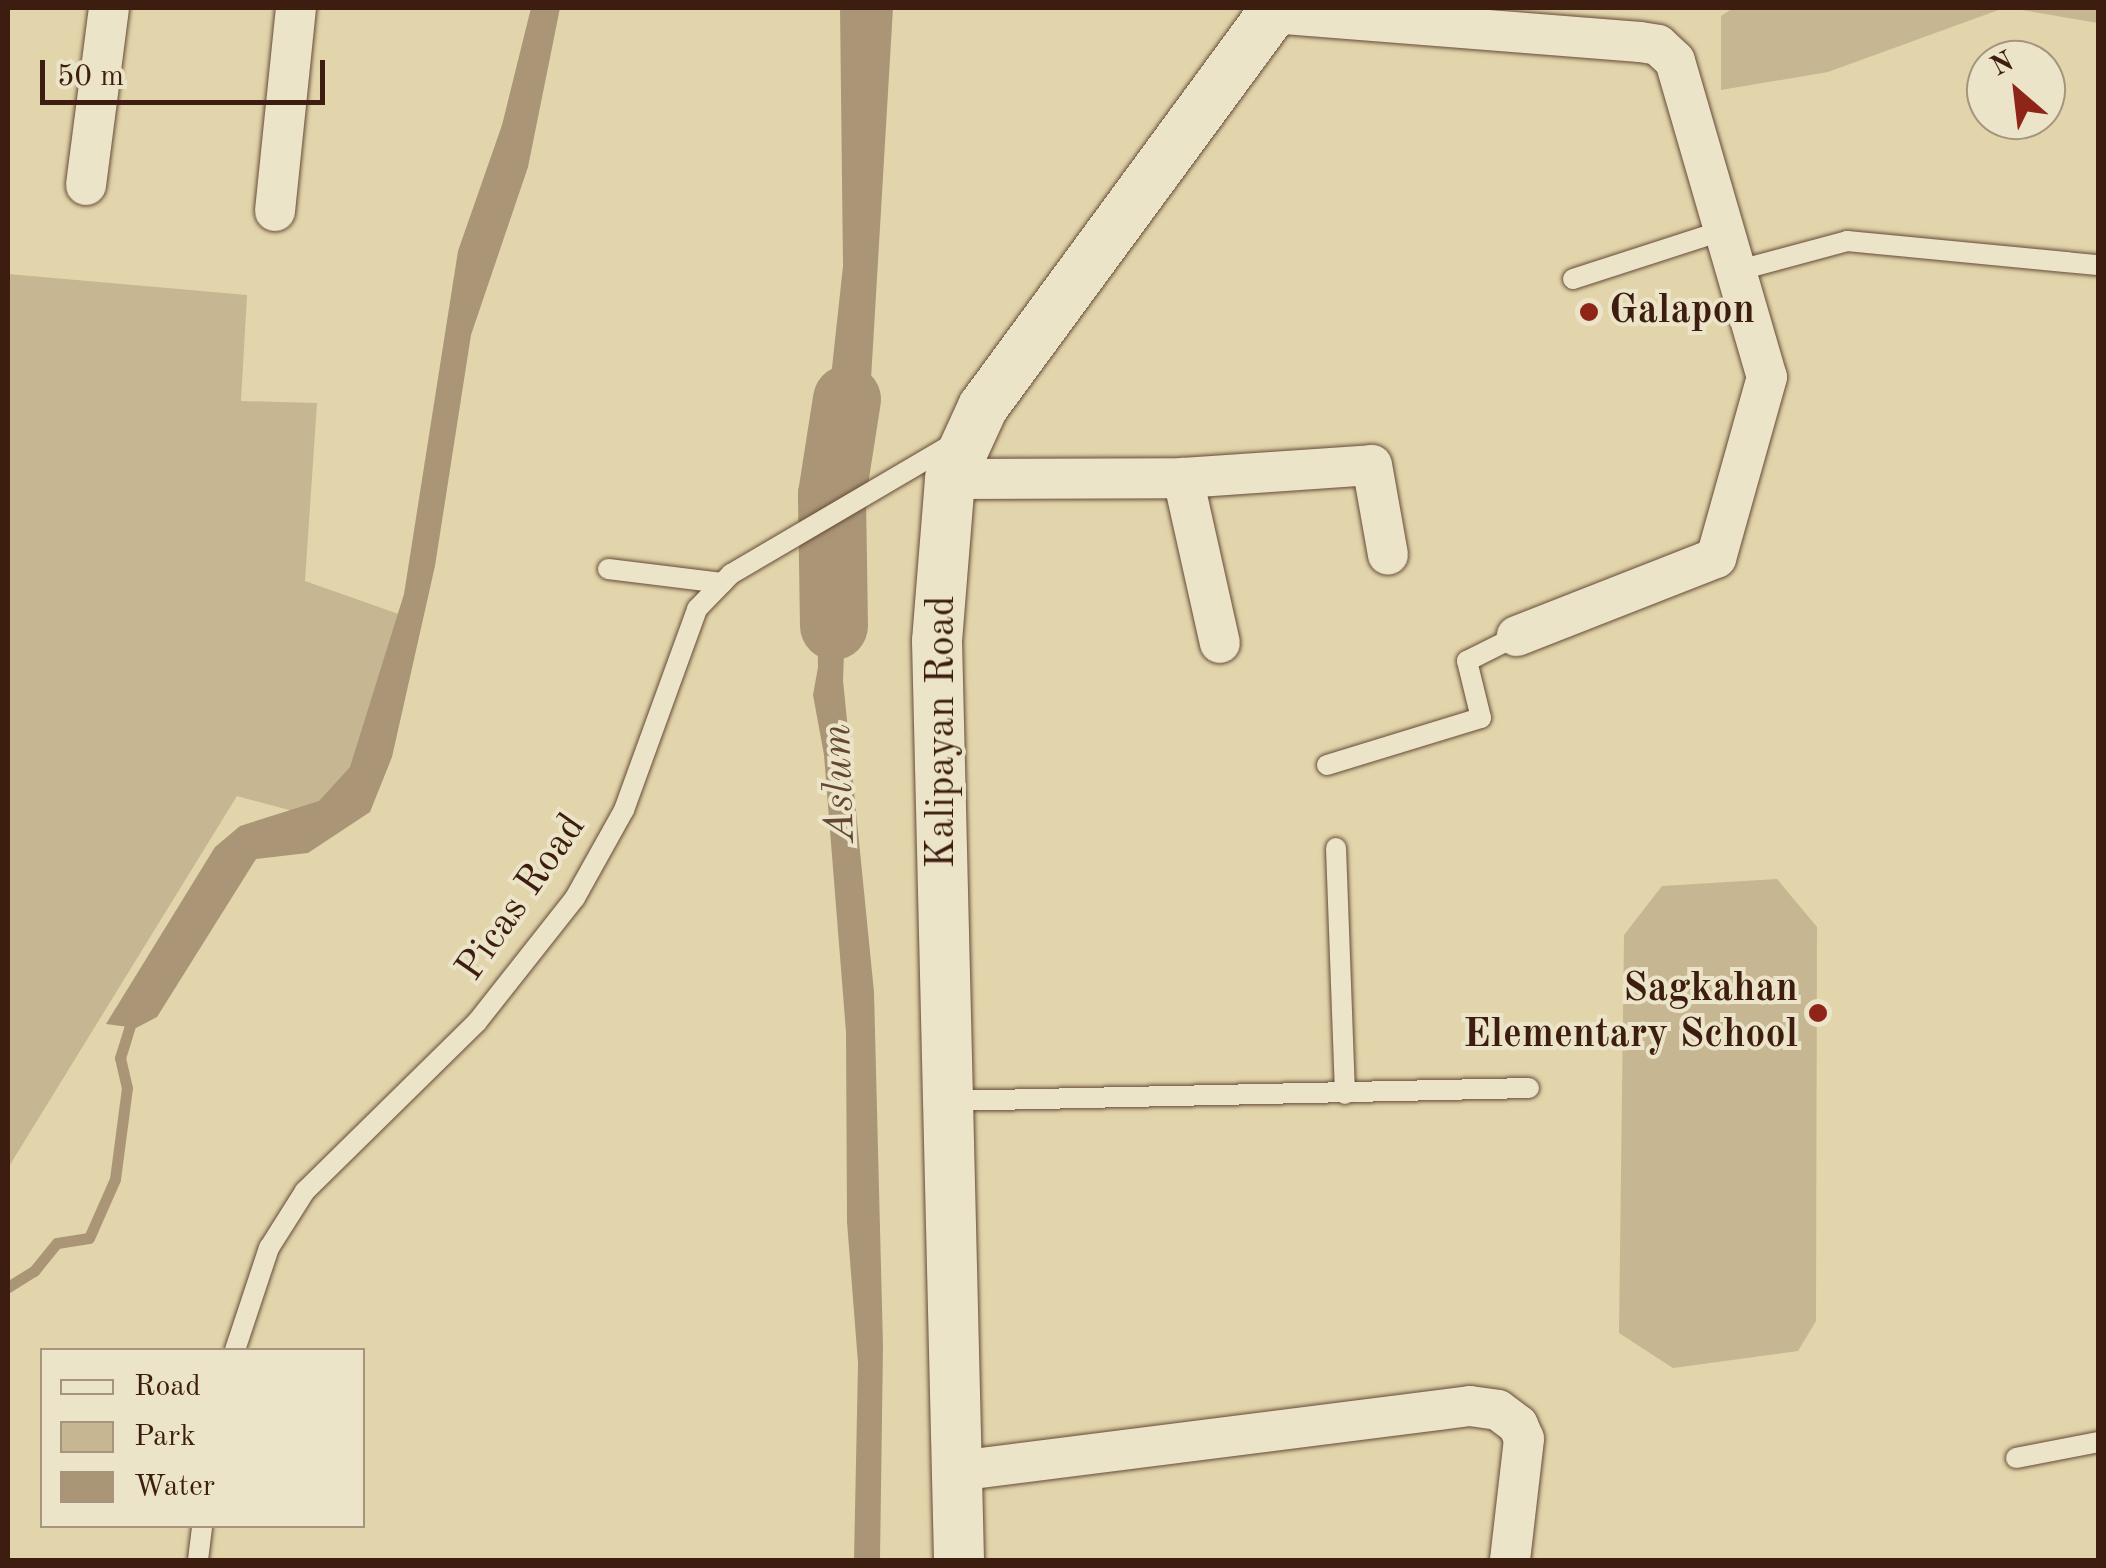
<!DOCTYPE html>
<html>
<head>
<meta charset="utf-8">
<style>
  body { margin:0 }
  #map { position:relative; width:2106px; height:1568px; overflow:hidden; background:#e2d5ab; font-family:"Old Standard TT",serif }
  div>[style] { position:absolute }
  .green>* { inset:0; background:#c6b691 }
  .water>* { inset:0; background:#aa9676 }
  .stream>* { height:11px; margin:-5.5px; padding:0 5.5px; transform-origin:5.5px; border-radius:5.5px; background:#aa9676 }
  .river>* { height:68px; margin:-34px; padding:0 34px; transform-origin:34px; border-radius:34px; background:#aa9676 }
  .roads { filter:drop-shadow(0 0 2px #664b37) drop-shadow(0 0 2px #664b37) }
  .service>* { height:20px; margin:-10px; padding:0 10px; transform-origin:10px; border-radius:10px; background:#ece4c8 }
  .minor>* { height:40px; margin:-20px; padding:0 20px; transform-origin:20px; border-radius:20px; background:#ece4c8 }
  .tertiary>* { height:50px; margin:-25px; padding:0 25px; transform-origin:25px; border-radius:25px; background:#ece4c8 }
  .dots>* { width:28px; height:28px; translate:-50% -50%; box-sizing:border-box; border:5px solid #ece4c8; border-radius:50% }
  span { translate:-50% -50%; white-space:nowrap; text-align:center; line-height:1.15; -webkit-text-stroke:8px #ece4c8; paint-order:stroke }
  .poi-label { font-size:40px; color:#3d1d10; font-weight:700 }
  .left { translate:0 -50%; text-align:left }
  .right { translate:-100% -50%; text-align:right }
  .street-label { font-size:40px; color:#3d1d10 }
  .water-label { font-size:42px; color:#634734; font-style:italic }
  .frame { position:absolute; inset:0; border:10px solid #3d1d10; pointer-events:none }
  .legend { position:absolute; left:40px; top:1348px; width:325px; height:180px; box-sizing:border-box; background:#ece4c8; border:2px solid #a6947e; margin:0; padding:12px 18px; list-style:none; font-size:30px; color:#3d1d10 }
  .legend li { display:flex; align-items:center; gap:20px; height:50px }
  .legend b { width:50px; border:2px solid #a6947e }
  .north { position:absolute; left:1966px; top:40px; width:100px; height:100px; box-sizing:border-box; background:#ece4c8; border:2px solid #a6947e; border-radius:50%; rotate:332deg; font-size:28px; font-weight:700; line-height:40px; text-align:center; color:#3d1d10 }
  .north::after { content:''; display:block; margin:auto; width:35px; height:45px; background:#8f2418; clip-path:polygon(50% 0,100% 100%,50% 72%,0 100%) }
  .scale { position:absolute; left:40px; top:60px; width:285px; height:45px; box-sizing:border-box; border:5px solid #3d1d10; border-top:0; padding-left:12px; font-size:30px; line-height:35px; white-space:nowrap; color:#3d1d10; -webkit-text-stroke:8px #ece4c8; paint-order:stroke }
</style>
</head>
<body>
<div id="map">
  <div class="green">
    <i style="clip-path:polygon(1733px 8px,2004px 8px,1828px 72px,1721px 90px,1721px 16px)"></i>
    <i style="clip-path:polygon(2010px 8px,2098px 8px,2098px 23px)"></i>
    <i style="clip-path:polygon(8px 274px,247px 295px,241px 401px,317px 403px,305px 581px,410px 618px,337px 823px,237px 796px,8px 1168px)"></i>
    <i style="clip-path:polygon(1777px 879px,1817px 927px,1816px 1321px,1798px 1351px,1673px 1368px,1619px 1333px,1624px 935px,1662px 886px)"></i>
  </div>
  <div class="water">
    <i style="clip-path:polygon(531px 8px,560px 8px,528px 167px,471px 335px,435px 566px,392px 757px,370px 812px,308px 853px,256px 859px,157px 1017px,136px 1028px,106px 1024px,215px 847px,240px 826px,319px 801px,350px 767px,404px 594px,458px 251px,502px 125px)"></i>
    <i style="clip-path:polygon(840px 8px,893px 8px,868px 430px,852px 483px,818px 497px,843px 266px)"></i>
    <i style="clip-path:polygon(849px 525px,843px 680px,874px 992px,883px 1346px,880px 1560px,854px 1560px,858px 1363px,847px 1222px,846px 1032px,824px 755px,813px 695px,818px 667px,816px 540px)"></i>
  </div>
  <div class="stream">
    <i style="left:8px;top:1287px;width:31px;rotate:-32deg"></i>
    <i style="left:34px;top:1271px;width:36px;rotate:-51deg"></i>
    <i style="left:57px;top:1243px;width:32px;rotate:-9deg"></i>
    <i style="left:89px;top:1238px;width:64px;rotate:-66.2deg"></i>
    <i style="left:115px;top:1179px;width:92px;rotate:-82.5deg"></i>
    <i style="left:127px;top:1088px;width:31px;rotate:-103deg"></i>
    <i style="left:120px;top:1058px;width:44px;rotate:-72.8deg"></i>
  </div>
  <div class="river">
    <i style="left:834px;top:626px;width:131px;rotate:-90.9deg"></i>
    <i style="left:832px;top:495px;width:97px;rotate:-81.1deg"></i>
  </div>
  <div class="roads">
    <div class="service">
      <i style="left:1736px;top:271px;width:115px;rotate:-15.1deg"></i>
      <i style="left:1847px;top:241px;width:252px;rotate:5.5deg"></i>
      <i style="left:1573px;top:279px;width:160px;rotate:-17.9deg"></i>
      <i style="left:608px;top:569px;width:115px;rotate:7deg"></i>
      <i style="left:1327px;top:765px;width:161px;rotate:-17deg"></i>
      <i style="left:1481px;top:718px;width:59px;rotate:-103.8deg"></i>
      <i style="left:1467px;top:661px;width:56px;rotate:-26.6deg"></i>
      <i style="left:1336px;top:848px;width:246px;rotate:87.9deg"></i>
      <i style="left:948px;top:1101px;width:581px;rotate:-1.28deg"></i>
      <i style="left:235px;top:1350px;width:108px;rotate:-71.6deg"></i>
      <i style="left:269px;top:1248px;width:67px;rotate:-57.7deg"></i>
      <i style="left:305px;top:1191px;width:241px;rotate:-44.5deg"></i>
      <i style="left:477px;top:1022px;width:158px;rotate:-51.7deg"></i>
      <i style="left:575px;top:898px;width:101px;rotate:-60.9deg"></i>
      <i style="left:624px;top:810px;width:214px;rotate:-70deg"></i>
      <i style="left:697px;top:609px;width:49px;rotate:-45.8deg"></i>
      <i style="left:731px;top:574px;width:259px;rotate:-30.4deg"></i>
      <i style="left:2016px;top:1458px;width:84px;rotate:-11deg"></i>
      <i style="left:198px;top:1560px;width:34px;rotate:-83deg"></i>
    </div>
    <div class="minor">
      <i style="left:1272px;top:13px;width:369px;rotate:4.5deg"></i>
      <i style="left:1640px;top:42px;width:18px;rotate:9deg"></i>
      <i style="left:1658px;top:45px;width:23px;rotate:43deg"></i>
      <i style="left:1675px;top:61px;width:329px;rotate:73.8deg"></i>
      <i style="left:1767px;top:377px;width:188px;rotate:105.7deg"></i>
      <i style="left:1716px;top:558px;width:214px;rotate:158.6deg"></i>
      <i style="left:86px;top:185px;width:178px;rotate:-82.6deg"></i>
      <i style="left:275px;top:211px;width:204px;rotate:-84.1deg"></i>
      <i style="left:1183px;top:478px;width:169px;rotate:77.4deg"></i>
      <i style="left:950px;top:479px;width:233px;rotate:-0.2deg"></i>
      <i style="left:1183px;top:478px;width:189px;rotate:-3.9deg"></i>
      <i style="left:1372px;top:465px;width:91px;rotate:79.9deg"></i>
      <i style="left:957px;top:1471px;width:517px;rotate:-7.22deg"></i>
      <i style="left:1470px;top:1406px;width:28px;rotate:8deg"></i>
      <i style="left:1498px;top:1410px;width:25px;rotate:37deg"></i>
      <i style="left:1518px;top:1425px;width:15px;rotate:67deg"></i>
      <i style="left:1524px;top:1439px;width:122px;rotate:96.6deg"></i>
    </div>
    <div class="tertiary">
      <i style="left:959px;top:1560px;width:919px;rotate:-91.37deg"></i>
      <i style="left:937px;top:641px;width:163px;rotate:-85.4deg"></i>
      <i style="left:950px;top:479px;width:79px;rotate:-65.4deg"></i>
      <i style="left:983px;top:407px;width:495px;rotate:-53.7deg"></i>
    </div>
  </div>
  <div class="dots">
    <i style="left:1589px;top:312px;background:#8f2418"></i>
    <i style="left:1818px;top:1013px;background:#8f2418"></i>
  </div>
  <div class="poi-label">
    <span class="left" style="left:1609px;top:312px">Galapon</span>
    <span class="right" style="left:1798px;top:1013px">Sagkahan<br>Elementary School</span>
  </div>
  <div class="street-label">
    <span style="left:943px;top:732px;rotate:-90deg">Kalipayan Road</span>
    <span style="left:522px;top:898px;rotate:-55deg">Picas Road</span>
  </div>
  <div class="water-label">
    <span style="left:840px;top:783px;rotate:-92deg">Aslum</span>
  </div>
  <div class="frame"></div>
  <ul class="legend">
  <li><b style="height:12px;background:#ece4c8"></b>Road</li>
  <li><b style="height:28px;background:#c6b691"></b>Park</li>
  <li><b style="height:28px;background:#aa9676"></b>Water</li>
  </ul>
  <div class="north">N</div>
  <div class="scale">50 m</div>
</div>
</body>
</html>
